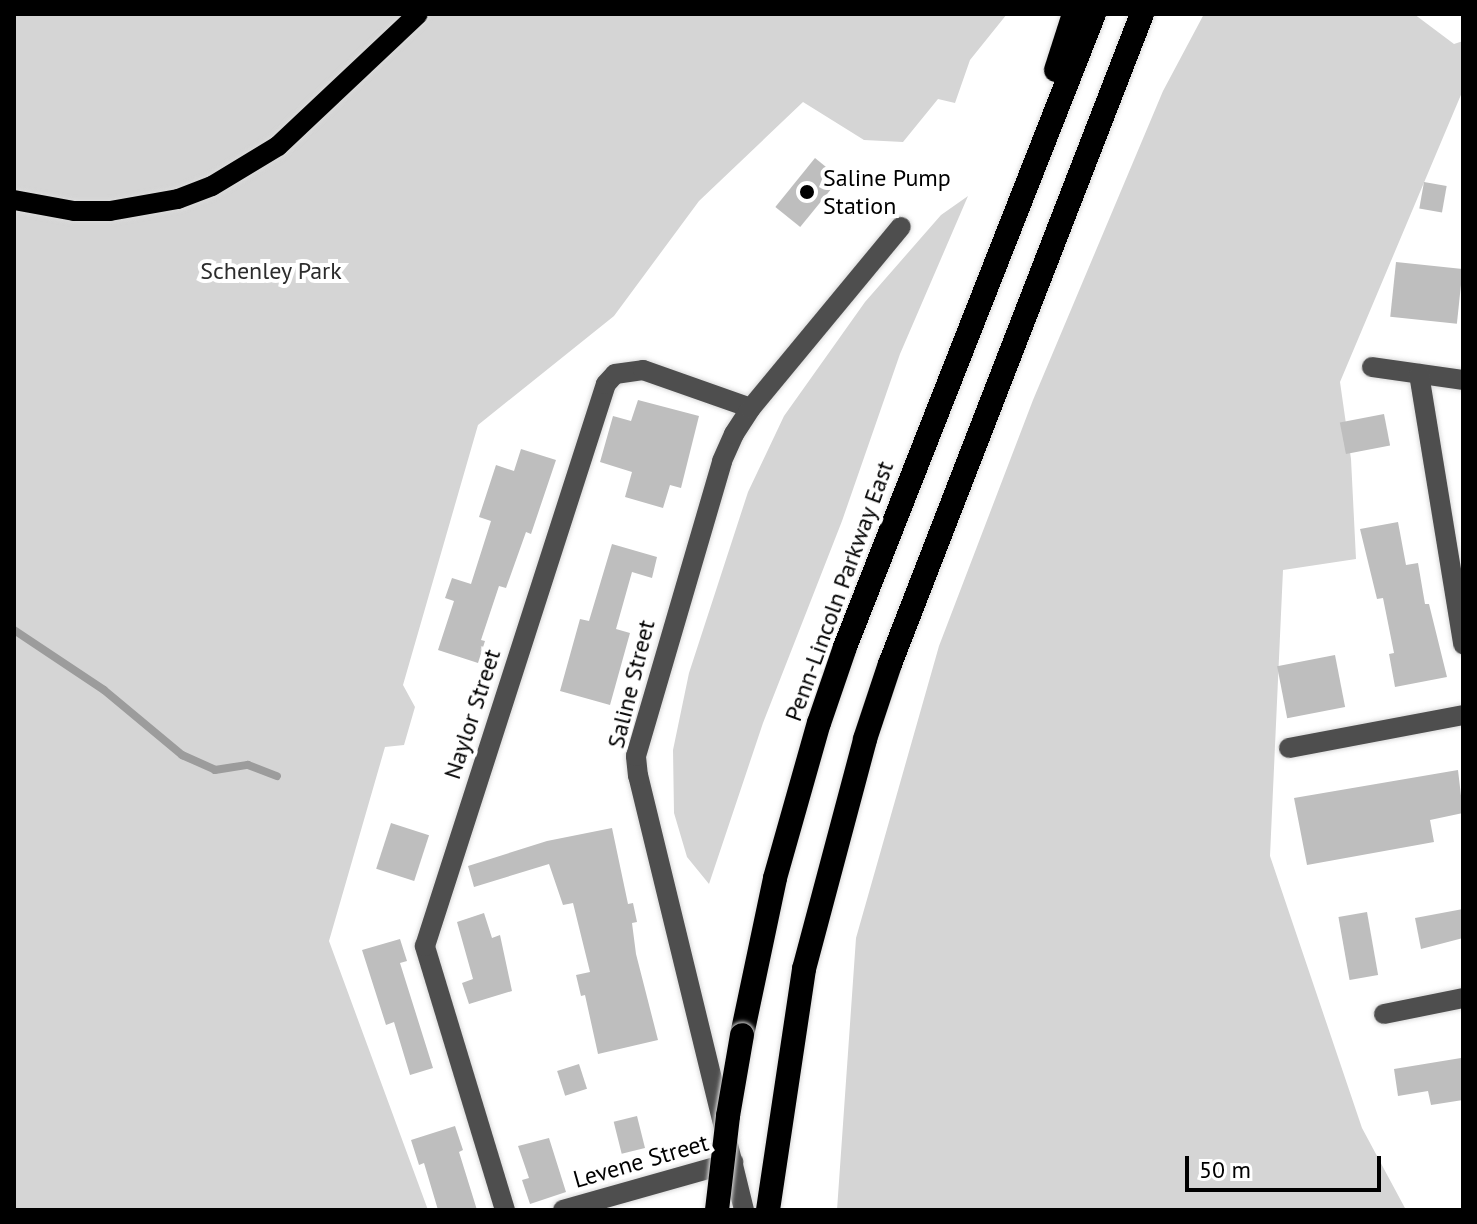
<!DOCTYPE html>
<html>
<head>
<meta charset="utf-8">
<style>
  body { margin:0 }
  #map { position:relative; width:1477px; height:1224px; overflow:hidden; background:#fff; font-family:"PT Sans",sans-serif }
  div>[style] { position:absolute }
  .green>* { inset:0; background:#d5d5d5 }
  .stream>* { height:8px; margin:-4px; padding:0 4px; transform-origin:4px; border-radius:4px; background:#9c9c9c }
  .building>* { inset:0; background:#bebebe; transform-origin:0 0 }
  .roads { filter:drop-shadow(0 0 2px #dbdbdb) drop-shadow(0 0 2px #dbdbdb) }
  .minor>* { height:20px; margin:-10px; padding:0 10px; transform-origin:10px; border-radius:10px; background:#4e4e4e }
  .major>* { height:20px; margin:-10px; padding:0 10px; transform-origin:10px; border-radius:10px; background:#000 }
  .highway>* { height:24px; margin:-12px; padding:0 12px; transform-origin:12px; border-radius:12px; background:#000 }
  .bridges { filter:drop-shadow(0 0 2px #dbdbdb) drop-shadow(0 0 2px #dbdbdb) }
  .highway-bridge>* { height:24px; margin:-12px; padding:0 12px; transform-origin:12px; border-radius:12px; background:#000 }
  .dots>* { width:22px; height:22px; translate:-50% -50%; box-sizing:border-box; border:4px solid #fff; border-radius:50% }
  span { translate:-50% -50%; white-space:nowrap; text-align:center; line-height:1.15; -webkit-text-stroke:8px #fff; paint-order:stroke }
  .poi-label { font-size:24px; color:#000 }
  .left { translate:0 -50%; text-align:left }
  .park-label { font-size:24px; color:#2c2c2c }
  .street-label { font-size:24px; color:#000 }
  .frame { position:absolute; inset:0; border:16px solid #000; pointer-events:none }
  .scale { position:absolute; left:1185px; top:1156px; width:196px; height:36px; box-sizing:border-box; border:4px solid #000; border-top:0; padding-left:10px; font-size:24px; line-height:28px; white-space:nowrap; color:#000; -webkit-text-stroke:6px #fff; paint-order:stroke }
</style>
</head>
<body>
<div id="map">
  <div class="green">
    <i style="clip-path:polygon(14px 14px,1007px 14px,970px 60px,955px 103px,938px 99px,903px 142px,864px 140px,803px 102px,699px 201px,614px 316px,478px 425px,403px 685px,415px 707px,404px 745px,385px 747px,329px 941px,428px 1210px,14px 1210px)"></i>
    <i style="clip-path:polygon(1204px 14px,1414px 14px,1454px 44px,1463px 41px,1463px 90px,1340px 382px,1351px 459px,1356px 559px,1283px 570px,1270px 856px,1362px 1128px,1406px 1210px,837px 1210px,856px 938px,939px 646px,1033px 400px,1163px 91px)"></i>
    <i style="clip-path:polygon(968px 196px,900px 354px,842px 521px,763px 723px,709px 884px,687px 857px,674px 813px,673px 750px,689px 673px,748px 492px,784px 416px,865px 302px,941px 215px)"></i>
  </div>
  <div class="stream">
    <i style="left:14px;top:630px;width:108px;rotate:33.7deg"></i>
    <i style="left:104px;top:690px;width:102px;rotate:39.8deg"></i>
    <i style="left:182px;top:755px;width:36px;rotate:24deg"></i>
    <i style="left:215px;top:770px;width:33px;rotate:-9deg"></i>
    <i style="left:248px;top:765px;width:31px;rotate:21deg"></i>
  </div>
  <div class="building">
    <i style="left:815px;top:158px;width:32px;height:63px;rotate:39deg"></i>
    <i style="left:1424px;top:182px;width:23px;height:27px;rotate:10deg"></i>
    <i style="left:1396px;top:262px;width:67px;height:55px;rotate:6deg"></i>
    <i style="clip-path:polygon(638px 400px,699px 416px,681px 488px,670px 485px,663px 508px,625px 497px,632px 472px,600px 462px,613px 416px,631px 421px)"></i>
    <i style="left:1384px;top:414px;width:32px;height:45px;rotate:79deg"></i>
    <i style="clip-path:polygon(521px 449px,556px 460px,531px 534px,526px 532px,506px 588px,499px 586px,481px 640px,485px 641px,478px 663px,438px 650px,454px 601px,445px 598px,452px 578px,471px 584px,491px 521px,479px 517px,496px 465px,514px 471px)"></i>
    <i style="clip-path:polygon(1398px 522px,1406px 565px,1418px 563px,1425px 604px,1429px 604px,1447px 677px,1395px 687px,1389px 654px,1394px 653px,1383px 598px,1377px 599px,1360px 529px)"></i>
    <i style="clip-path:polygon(612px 544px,657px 557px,652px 578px,632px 572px,616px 629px,630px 633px,610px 705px,560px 691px,580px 619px,589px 621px)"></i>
    <i style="left:1335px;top:655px;width:53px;height:59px;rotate:79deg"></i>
    <i style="clip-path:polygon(1458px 770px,1463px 813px,1430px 820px,1434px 842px,1307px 865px,1294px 798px)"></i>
    <i style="left:391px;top:823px;width:40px;height:48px;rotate:18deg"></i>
    <i style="clip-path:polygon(612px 828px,628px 904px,633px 903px,637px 922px,632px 923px,636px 954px,658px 1040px,598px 1054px,585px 995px,581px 996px,576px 975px,590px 972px,573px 903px,563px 905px,549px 864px,474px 887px,468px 866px,547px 841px)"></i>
    <i style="clip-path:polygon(1463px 909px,1463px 938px,1421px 949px,1415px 918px)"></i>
    <i style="left:1367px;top:912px;width:64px;height:29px;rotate:80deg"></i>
    <i style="clip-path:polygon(484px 913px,492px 938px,500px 935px,512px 991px,469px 1004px,462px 983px,473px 979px,457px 922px)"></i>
    <i style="clip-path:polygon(400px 939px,407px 961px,400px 963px,433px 1068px,410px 1075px,394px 1022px,386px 1025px,362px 950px)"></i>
    <i style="clip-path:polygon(1461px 1058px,1463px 1100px,1431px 1105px,1428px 1091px,1398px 1096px,1394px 1069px)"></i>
    <i style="left:579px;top:1064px;width:26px;height:23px;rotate:72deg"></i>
    <i style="left:637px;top:1116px;width:33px;height:24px;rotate:76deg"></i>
    <i style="clip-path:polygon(455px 1126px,463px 1150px,459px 1152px,477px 1210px,438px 1210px,424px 1163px,419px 1165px,411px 1140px)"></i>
    <i style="clip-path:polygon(549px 1138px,566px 1192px,530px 1204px,522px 1180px,529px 1178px,518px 1146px)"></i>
  </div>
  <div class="roads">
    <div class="minor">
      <i style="left:1372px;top:367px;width:92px;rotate:8.1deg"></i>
      <i style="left:1419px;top:374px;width:274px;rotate:80.7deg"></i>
      <i style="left:1289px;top:748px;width:177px;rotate:-10.7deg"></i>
      <i style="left:1384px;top:1014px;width:81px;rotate:-11.4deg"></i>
      <i style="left:505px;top:1210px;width:276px;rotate:-106.9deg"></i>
      <i style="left:425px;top:946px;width:590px;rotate:-72.15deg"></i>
      <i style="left:606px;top:384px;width:13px;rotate:-48deg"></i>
      <i style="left:615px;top:374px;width:28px;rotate:-8deg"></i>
      <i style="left:643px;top:370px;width:114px;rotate:19.4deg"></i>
      <i style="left:563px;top:1210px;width:177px;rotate:-15.8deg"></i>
      <i style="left:744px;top:1210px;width:447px;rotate:-103.7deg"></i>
      <i style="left:638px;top:776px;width:20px;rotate:-96deg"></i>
      <i style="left:636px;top:756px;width:307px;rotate:-73.7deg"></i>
      <i style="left:722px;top:461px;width:30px;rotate:-66deg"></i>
      <i style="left:734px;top:434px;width:31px;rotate:-57deg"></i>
      <i style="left:751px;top:408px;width:235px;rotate:-50.4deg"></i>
    </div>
    <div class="major">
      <i style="left:14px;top:200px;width:61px;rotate:10.4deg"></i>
      <i style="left:74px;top:211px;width:36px"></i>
      <i style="left:110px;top:211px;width:69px;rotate:-10deg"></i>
      <i style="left:178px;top:199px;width:36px;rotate:-21deg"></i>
      <i style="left:212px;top:186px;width:77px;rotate:-31.2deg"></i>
      <i style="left:278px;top:146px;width:192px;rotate:-43.3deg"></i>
    </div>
    <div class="highway">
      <i style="left:1056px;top:70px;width:59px;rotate:-72.2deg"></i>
      <i style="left:742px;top:1035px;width:160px;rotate:-78.1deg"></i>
      <i style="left:775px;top:878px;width:161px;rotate:-74.2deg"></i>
      <i style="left:819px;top:723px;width:80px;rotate:-71.1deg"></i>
      <i style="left:845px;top:647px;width:680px;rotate:-68.53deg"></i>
      <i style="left:768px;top:1210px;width:244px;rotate:-81.5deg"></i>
      <i style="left:804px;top:969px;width:238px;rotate:-75.1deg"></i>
      <i style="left:865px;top:739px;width:79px;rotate:-71.6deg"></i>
      <i style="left:890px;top:664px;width:697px;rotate:-68.81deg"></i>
    </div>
  </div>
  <div class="bridges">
    <div class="highway-bridge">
      <i style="left:717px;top:1210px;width:95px;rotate:-83.3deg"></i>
      <i style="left:728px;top:1116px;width:82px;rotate:-80.2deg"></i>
    </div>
  </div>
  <div class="dots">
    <i style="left:807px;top:192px;background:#000"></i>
  </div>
  <div class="poi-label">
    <span class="left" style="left:823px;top:192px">Saline Pump<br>Station</span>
  </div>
  <div class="park-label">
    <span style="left:271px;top:271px">Schenley Park</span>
  </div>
  <div class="street-label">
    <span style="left:839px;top:591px;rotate:-70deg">Penn-Lincoln Parkway East</span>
    <span style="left:631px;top:684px;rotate:-76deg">Saline Street</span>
    <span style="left:472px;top:714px;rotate:-72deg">Naylor Street</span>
    <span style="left:641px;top:1161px;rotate:-16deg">Levene Street</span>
  </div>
  <div class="frame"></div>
  <div class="scale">50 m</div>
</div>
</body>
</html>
